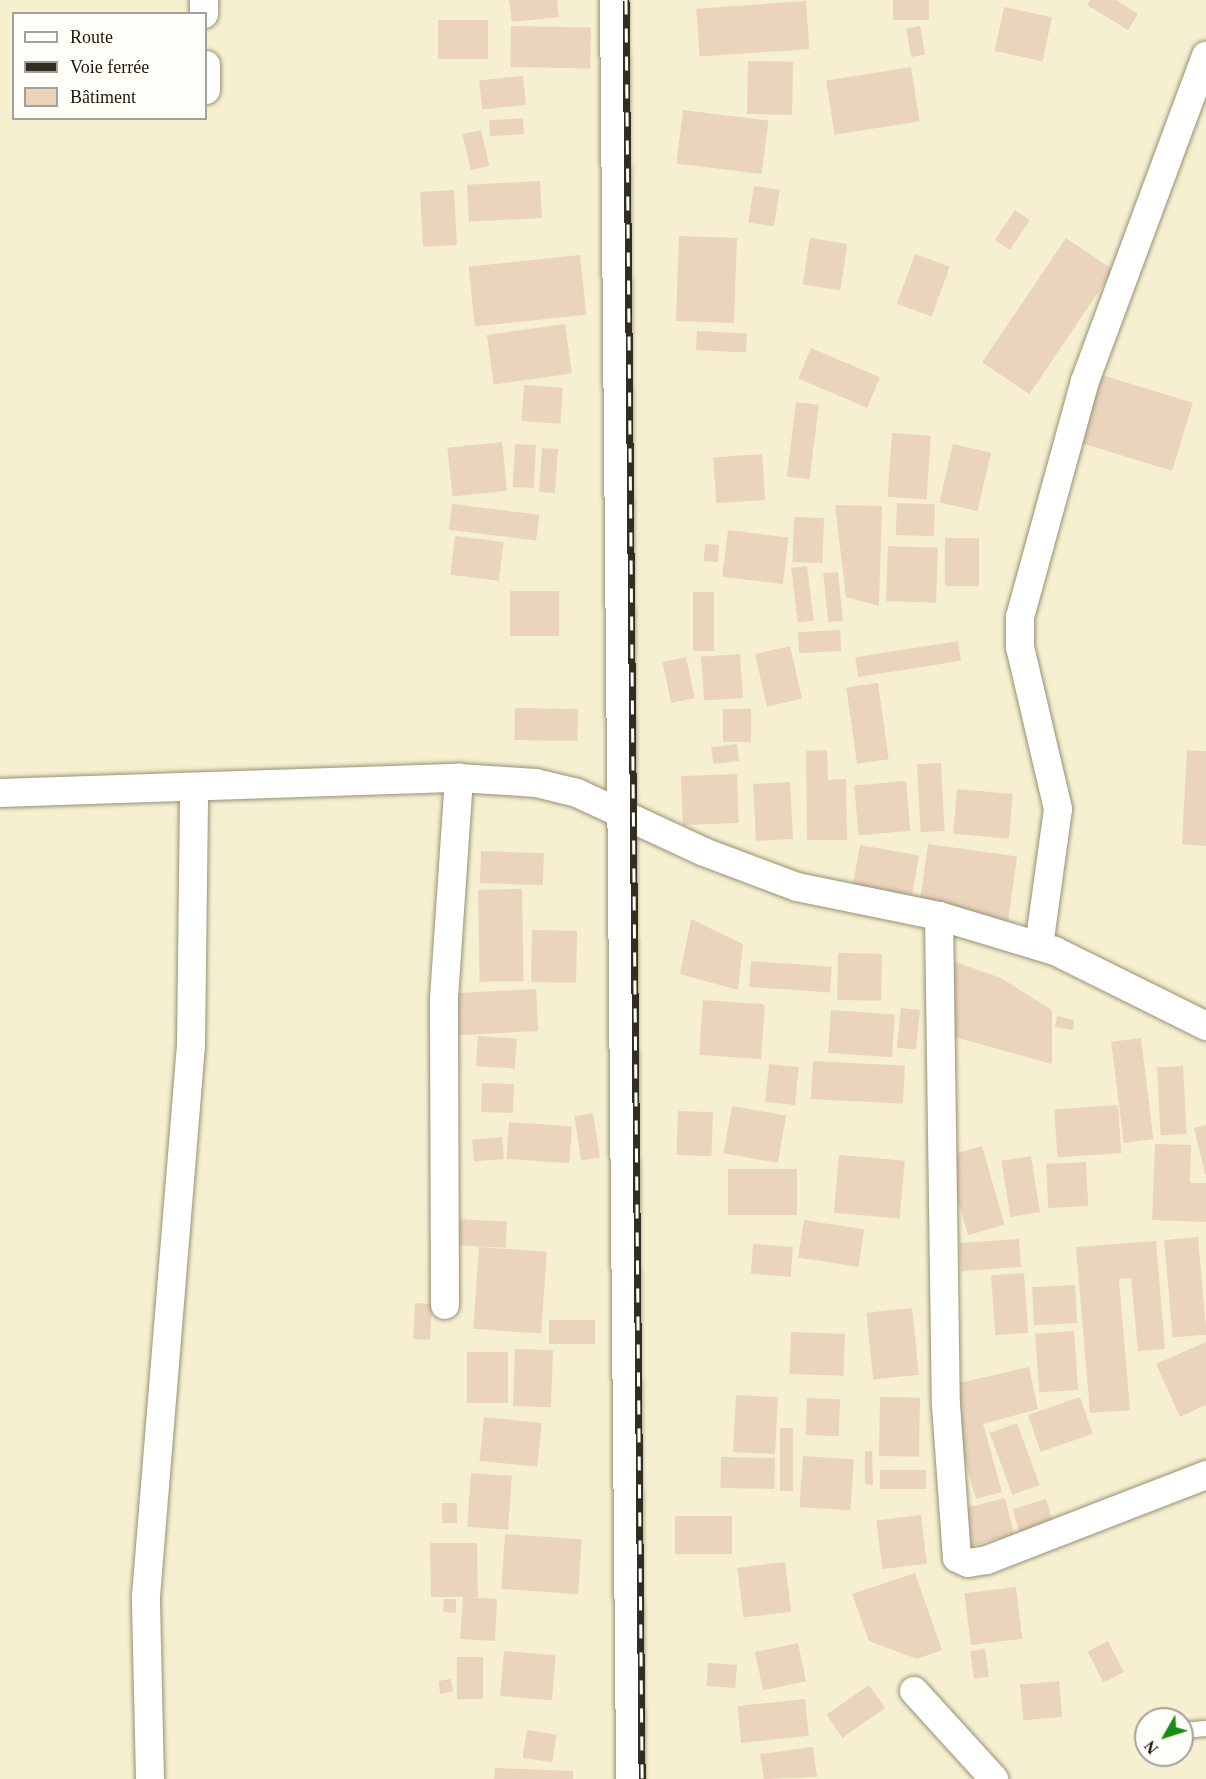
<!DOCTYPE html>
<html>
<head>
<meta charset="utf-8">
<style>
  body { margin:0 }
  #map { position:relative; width:1206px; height:1779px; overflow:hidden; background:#f6f0d1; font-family:"Times New Roman",serif }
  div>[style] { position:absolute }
  .building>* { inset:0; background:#ead4bc; transform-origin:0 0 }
  .roads { filter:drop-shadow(0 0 2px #979175) drop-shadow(0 0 2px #979175) }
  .lane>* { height:15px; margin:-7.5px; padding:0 7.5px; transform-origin:7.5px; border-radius:7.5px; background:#fff }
  .street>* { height:28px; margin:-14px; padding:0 14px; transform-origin:14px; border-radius:14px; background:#fff }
  .rail>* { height:7px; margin-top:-3.5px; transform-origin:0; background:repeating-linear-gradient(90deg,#fefdf7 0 14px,#312e21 0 28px); box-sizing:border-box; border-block:2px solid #312e21 }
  span { translate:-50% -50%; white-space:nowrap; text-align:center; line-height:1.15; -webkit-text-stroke:5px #fefdf7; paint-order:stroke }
  .legend { position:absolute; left:12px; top:12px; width:195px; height:108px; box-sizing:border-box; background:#fefdf7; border:2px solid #a3a199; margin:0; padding:8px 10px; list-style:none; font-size:18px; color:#1a180d }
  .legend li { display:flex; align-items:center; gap:12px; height:30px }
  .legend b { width:30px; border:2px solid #a3a199 }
  .north { position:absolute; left:1134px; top:1707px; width:60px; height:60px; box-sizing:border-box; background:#fefdf7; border:2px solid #a3a199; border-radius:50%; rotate:231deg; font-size:16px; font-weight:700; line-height:24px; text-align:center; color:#1a180d }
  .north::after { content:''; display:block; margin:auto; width:21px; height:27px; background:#188d15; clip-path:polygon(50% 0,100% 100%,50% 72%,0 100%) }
</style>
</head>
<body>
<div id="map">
  <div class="building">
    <i style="clip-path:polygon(509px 0,557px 0,559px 17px,512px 22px)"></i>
    <i style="left:893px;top:0;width:36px;height:20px"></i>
    <i style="clip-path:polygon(1090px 0,1116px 0,1138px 14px,1128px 30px,1087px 5px)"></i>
    <i style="left:806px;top:1px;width:48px;height:110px;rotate:86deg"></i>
    <i style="left:1004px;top:7px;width:49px;height:45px;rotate:12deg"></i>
    <i style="left:438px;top:20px;width:50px;height:39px"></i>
    <i style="left:511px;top:26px;width:80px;height:41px;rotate:1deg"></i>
    <i style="left:920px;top:26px;width:29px;height:14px;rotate:80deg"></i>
    <i style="left:748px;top:61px;width:45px;height:53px;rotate:1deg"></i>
    <i style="left:911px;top:67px;width:55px;height:86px;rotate:81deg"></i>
    <i style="left:523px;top:76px;width:29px;height:44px;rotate:84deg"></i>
    <i style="left:683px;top:110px;width:86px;height:54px;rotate:7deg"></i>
    <i style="left:523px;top:118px;width:16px;height:34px;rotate:86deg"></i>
    <i style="left:481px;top:130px;width:37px;height:19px;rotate:77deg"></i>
    <i style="left:540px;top:181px;width:37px;height:73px;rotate:87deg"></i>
    <i style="left:754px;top:186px;width:26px;height:37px;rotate:9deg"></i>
    <i style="left:454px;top:190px;width:55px;height:34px;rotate:87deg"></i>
    <i style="left:1015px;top:210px;width:18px;height:36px;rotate:34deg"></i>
    <i style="left:679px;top:236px;width:58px;height:85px;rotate:2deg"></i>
    <i style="left:810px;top:238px;width:38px;height:47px;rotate:9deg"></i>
    <i style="left:1066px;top:238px;width:57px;height:150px;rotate:34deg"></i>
    <i style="left:915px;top:254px;width:37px;height:53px;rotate:20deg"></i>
    <i style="left:580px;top:255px;width:60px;height:112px;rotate:84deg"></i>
    <i style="left:565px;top:324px;width:50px;height:79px;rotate:82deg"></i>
    <i style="left:697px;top:331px;width:50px;height:19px;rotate:3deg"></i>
    <i style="left:811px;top:348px;width:75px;height:33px;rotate:23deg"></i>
    <i style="left:1102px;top:375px;width:95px;height:71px;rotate:17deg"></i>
    <i style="left:524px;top:385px;width:39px;height:36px;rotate:4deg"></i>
    <i style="left:796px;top:402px;width:23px;height:75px;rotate:7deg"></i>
    <i style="left:892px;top:433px;width:39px;height:64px;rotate:4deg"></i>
    <i style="left:502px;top:442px;width:49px;height:55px;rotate:84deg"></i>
    <i style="left:515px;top:444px;width:21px;height:43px;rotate:3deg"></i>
    <i style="left:953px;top:444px;width:39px;height:60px;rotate:13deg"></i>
    <i style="left:542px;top:448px;width:16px;height:44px;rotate:4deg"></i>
    <i style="left:762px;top:454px;width:46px;height:49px;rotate:86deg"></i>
    <i style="left:897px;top:503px;width:38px;height:32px;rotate:2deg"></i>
    <i style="left:452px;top:504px;width:88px;height:26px;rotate:7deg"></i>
    <i style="clip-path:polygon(835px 505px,882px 506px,879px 606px,846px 597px)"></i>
    <i style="left:794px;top:517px;width:30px;height:45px;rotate:2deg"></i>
    <i style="left:728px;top:530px;width:61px;height:47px;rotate:7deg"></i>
    <i style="left:455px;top:536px;width:49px;height:39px;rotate:7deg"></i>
    <i style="left:945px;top:538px;width:34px;height:48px"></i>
    <i style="left:705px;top:544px;width:14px;height:17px;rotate:4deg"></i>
    <i style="left:888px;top:546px;width:50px;height:55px;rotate:2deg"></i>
    <i style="left:807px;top:566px;width:55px;height:16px;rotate:83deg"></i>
    <i style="left:838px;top:572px;width:49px;height:15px;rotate:84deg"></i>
    <i style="left:510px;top:591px;width:49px;height:45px"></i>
    <i style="left:693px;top:592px;width:21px;height:59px"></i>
    <i style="left:840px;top:630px;width:21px;height:42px;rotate:87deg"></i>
    <i style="left:958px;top:641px;width:20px;height:104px;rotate:81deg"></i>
    <i style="left:790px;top:646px;width:54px;height:36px;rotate:77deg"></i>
    <i style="left:740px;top:654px;width:44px;height:39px;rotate:86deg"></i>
    <i style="left:686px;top:657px;width:42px;height:24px;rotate:78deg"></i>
    <i style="left:878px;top:683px;width:77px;height:32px;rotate:82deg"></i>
    <i style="left:515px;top:708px;width:63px;height:32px;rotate:1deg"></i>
    <i style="left:723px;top:709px;width:28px;height:33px"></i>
    <i style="left:737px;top:744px;width:17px;height:26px;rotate:83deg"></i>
    <i style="clip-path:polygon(827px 750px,828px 780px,846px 779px,847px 840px,807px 840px,806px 751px)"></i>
    <i style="clip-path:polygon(1187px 750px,1206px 751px,1206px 846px,1182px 844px)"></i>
    <i style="left:941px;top:763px;width:68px;height:24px;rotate:87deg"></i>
    <i style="left:737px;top:774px;width:49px;height:56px;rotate:88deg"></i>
    <i style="left:906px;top:781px;width:50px;height:52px;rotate:85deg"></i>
    <i style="left:790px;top:782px;width:57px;height:37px;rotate:87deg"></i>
    <i style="left:957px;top:789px;width:56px;height:45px;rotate:5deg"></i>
    <i style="left:928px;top:844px;width:90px;height:64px;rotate:8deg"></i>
    <i style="left:860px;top:845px;width:60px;height:51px;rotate:10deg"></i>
    <i style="left:481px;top:851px;width:63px;height:32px;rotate:2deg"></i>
    <i style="left:522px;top:889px;width:92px;height:44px;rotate:89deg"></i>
    <i style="clip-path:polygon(691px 919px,743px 944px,738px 990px,680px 974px)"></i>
    <i style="left:532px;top:930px;width:45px;height:52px;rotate:1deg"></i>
    <i style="left:838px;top:953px;width:44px;height:47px;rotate:1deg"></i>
    <i style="left:751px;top:961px;width:81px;height:26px;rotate:4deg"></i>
    <i style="clip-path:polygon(952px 961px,1001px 978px,1052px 1010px,1052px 1064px,951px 1036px)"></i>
    <i style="left:536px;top:989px;width:42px;height:86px;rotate:87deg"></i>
    <i style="left:703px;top:1000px;width:62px;height:55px;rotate:4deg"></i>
    <i style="left:901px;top:1008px;width:19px;height:40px;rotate:6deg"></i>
    <i style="left:831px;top:1010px;width:64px;height:43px;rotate:4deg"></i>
    <i style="clip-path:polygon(1057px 1016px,1074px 1020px,1073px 1030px,1055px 1027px)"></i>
    <i style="left:478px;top:1036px;width:39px;height:30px;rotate:4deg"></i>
    <i style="left:1141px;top:1038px;width:102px;height:30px;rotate:83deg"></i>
    <i style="left:813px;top:1061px;width:92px;height:38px;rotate:3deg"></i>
    <i style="left:769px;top:1064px;width:30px;height:38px;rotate:6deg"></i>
    <i style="left:1183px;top:1066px;width:68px;height:26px;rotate:87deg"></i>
    <i style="left:482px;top:1083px;width:32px;height:29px;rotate:2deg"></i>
    <i style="left:1118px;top:1105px;width:48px;height:64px;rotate:86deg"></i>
    <i style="left:732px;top:1106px;width:55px;height:48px;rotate:10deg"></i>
    <i style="left:678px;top:1111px;width:35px;height:44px;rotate:2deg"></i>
    <i style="left:593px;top:1113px;width:45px;height:19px;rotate:81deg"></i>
    <i style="left:509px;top:1122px;width:63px;height:37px;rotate:4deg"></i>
    <i style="clip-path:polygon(1206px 1125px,1206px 1174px,1205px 1174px,1194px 1128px)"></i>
    <i style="left:502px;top:1137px;width:22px;height:30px;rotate:85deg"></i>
    <i style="clip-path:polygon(1155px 1144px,1191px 1145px,1190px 1183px,1206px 1183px,1206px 1222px,1152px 1220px)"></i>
    <i style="left:982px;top:1146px;width:82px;height:38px;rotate:74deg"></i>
    <i style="left:839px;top:1155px;width:66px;height:58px;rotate:5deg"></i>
    <i style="left:1031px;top:1156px;width:57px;height:30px;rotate:81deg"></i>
    <i style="left:1086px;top:1162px;width:44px;height:40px;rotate:87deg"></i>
    <i style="left:728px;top:1169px;width:69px;height:46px"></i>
    <i style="left:455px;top:1219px;width:52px;height:26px;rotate:3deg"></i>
    <i style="left:804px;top:1220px;width:61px;height:38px;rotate:9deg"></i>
    <i style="left:1198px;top:1237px;width:98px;height:34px;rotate:85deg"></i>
    <i style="left:1019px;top:1239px;width:28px;height:60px;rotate:86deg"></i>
    <i style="clip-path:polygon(1156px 1241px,1165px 1349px,1138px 1351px,1131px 1278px,1119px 1279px,1130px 1410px,1090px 1413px,1076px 1247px)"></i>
    <i style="left:753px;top:1244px;width:40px;height:30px;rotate:4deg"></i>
    <i style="left:479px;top:1247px;width:68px;height:82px;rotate:4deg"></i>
    <i style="left:1024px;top:1273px;width:60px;height:33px;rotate:86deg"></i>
    <i style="left:1075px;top:1285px;width:38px;height:43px;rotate:87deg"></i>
    <i style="left:415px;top:1303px;width:17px;height:36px;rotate:3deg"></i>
    <i style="left:912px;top:1308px;width:67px;height:46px;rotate:84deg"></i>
    <i style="left:549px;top:1320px;width:46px;height:24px"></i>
    <i style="left:1074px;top:1331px;width:59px;height:39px;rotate:86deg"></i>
    <i style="left:791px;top:1332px;width:54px;height:42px;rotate:2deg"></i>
    <i style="clip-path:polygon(1206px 1342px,1206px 1405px,1180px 1417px,1156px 1364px)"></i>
    <i style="left:515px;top:1349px;width:38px;height:57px;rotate:2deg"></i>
    <i style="left:467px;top:1352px;width:41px;height:51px"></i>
    <i style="clip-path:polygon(1029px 1367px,1038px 1409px,983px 1424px,1002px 1492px,976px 1499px,957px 1431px,955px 1384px)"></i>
    <i style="left:736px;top:1395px;width:42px;height:57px;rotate:3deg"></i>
    <i style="left:880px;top:1397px;width:40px;height:59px;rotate:1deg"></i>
    <i style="left:1080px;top:1397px;width:39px;height:55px;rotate:71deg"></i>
    <i style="left:807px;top:1398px;width:33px;height:37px;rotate:2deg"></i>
    <i style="left:484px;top:1417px;width:58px;height:44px;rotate:6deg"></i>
    <i style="left:1017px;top:1423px;width:66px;height:29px;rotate:70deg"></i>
    <i style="left:780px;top:1428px;width:13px;height:63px"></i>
    <i style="clip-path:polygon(865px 1451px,872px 1451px,873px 1485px,865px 1484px)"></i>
    <i style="left:803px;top:1456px;width:51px;height:51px;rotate:4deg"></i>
    <i style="left:721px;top:1457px;width:54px;height:31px;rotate:1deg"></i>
    <i style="left:880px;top:1470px;width:46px;height:19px"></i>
    <i style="left:471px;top:1473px;width:41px;height:54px;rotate:4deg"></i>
    <i style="left:1005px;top:1498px;width:38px;height:46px;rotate:76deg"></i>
    <i style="left:1046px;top:1499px;width:24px;height:35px;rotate:73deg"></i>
    <i style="left:442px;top:1503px;width:15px;height:20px"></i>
    <i style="left:921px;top:1515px;width:49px;height:45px;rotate:83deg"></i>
    <i style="left:675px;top:1516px;width:57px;height:38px"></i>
    <i style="left:505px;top:1534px;width:77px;height:55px;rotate:4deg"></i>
    <i style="clip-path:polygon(430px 1543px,477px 1543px,478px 1597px,465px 1597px,497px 1599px,495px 1641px,460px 1639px,463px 1597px,431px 1597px)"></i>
    <i style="left:785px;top:1562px;width:50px;height:48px;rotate:83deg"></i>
    <i style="clip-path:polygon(915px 1573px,942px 1650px,917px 1659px,869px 1641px,852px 1594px)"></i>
    <i style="left:1016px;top:1587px;width:52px;height:52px;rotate:83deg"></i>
    <i style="clip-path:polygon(444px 1599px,456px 1599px,456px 1613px,443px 1612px)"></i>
    <i style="left:1108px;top:1641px;width:35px;height:23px;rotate:63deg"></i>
    <i style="left:798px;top:1643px;width:39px;height:44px;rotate:78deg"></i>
    <i style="left:985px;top:1649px;width:28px;height:15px;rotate:82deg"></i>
    <i style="left:504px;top:1651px;width:52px;height:45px;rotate:5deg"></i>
    <i style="left:457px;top:1657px;width:26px;height:42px"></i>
    <i style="left:708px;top:1663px;width:29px;height:23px;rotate:4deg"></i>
    <i style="left:451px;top:1679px;width:13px;height:13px;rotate:81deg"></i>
    <i style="left:1059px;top:1681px;width:36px;height:39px;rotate:85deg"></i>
    <i style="left:869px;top:1685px;width:28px;height:52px;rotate:55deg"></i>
    <i style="left:805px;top:1699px;width:37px;height:68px;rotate:84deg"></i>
    <i style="left:527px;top:1730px;width:30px;height:28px;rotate:9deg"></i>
    <i style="clip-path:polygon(813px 1747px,817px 1777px,764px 1779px,760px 1754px)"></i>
    <i style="clip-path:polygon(495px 1768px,573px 1771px,573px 1779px,494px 1779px)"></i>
  </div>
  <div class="roads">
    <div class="lane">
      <i style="left:1182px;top:1730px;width:24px;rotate:-5deg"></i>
    </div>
    <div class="street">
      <i style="left:204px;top:0;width:14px;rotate:90deg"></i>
      <i style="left:614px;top:0;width:1779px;rotate:89.48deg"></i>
      <i style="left:206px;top:65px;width:25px;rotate:90deg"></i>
      <i style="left:0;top:793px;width:459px;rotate:-1.9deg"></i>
      <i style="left:459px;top:778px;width:77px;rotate:3.7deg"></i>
      <i style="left:536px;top:783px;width:42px;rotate:13.7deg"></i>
      <i style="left:577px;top:793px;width:140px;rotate:24.9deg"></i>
      <i style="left:704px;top:852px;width:99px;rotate:20.6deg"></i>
      <i style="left:797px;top:887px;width:145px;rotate:11.5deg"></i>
      <i style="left:939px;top:916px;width:121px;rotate:16.8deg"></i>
      <i style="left:1055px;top:951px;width:169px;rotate:26.4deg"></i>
      <i style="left:939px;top:916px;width:489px;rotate:89.2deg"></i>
      <i style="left:946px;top:1405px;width:153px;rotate:85.9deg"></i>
      <i style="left:957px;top:1558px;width:12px;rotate:24deg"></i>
      <i style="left:968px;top:1563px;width:19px;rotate:-9deg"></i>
      <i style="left:987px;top:1560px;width:235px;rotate:-21.2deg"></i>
      <i style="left:1039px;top:946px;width:138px;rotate:-82.1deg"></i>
      <i style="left:1058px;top:809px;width:166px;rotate:-103.2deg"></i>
      <i style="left:1020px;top:647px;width:30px;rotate:-90deg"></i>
      <i style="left:1020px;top:617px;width:245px;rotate:-74.6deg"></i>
      <i style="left:1085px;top:381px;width:347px;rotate:-69.6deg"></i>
      <i style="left:445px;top:1305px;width:307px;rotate:-90.2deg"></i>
      <i style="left:444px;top:998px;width:221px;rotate:-86.1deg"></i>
      <i style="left:914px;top:1691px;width:119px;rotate:47.7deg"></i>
      <i style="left:150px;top:1779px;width:183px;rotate:-91.3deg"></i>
      <i style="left:146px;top:1596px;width:553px;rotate:-85.33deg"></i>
      <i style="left:191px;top:1045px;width:256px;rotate:-89.3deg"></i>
    </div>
  </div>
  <div class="rail">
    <i style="left:626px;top:0;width:1779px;rotate:89.48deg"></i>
  </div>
  <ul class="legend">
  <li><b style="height:8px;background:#fff"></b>Route</li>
  <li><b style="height:8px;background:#312e21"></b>Voie ferrée</li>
  <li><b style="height:16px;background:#ead4bc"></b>Bâtiment</li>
  </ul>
  <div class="north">N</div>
</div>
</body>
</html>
